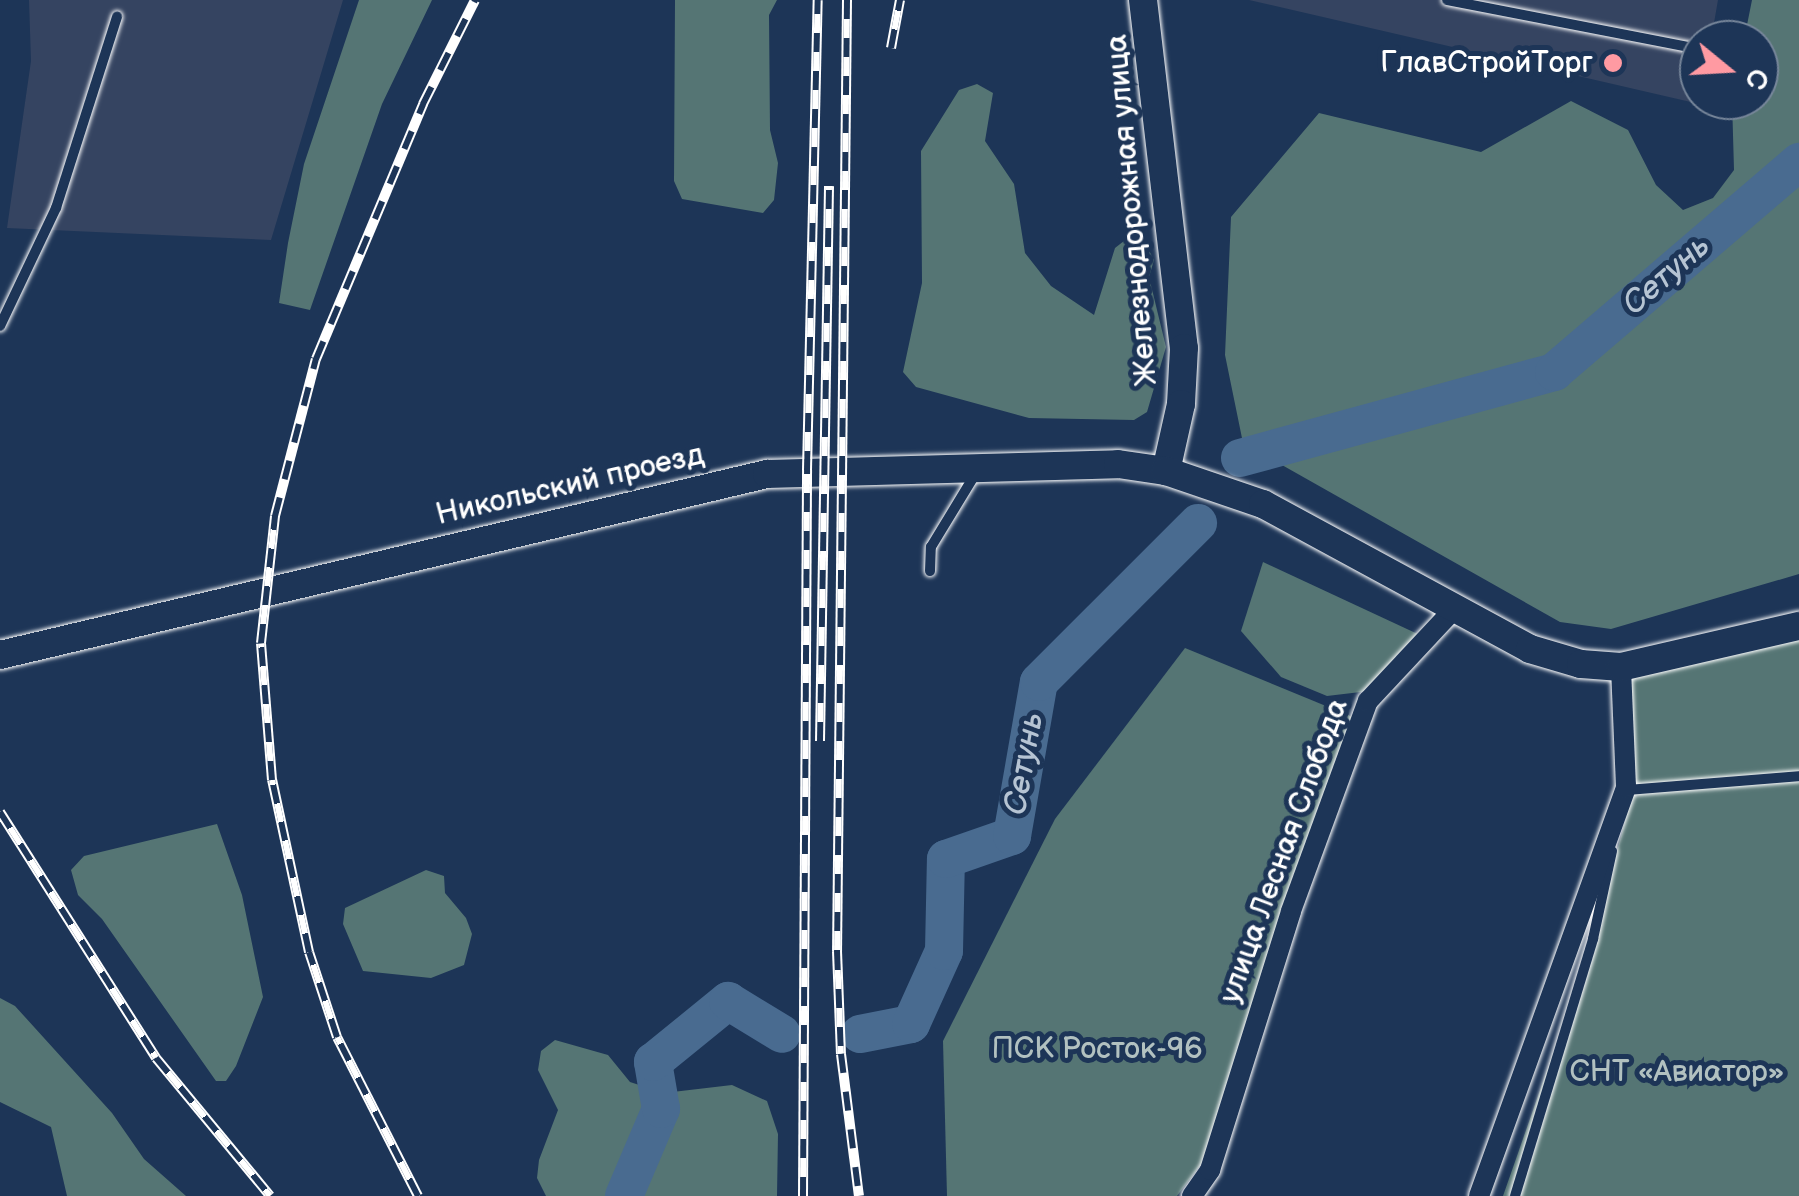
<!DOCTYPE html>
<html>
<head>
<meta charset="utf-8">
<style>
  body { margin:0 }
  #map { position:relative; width:1799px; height:1196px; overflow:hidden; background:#1d3557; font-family:"Balsamiq Sans",sans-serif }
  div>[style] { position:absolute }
  .built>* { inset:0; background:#354461 }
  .green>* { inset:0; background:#557574 }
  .river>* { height:38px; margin:-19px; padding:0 19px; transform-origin:19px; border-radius:19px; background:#496b90 }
  .roads { filter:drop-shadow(0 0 2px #fff) drop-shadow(0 0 2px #fff) }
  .lane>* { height:10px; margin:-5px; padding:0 5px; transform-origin:5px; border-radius:5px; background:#1d3557 }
  .street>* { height:20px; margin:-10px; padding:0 10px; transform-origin:10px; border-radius:10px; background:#1d3557 }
  .secondary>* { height:28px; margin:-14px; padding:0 14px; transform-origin:14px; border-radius:14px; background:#1d3557 }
  .rail>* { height:10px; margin-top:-5px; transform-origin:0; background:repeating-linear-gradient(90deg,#1d3557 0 19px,#fff 0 38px); box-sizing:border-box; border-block:2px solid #fff }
  .dots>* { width:28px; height:28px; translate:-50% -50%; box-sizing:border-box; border:5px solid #1d3557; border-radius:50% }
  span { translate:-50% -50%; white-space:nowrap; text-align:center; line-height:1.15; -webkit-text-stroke:10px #1d3557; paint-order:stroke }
  .poi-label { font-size:30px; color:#fff }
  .right { translate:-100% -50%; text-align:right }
  .street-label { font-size:30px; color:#fff }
  .park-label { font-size:30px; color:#b2c1c0 }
  .water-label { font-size:32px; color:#b6c4d3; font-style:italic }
  .north { position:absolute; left:1679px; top:20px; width:100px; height:100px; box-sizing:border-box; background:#1d3557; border:2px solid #77869a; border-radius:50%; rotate:108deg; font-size:28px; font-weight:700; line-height:40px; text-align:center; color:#fff }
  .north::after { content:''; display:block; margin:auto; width:35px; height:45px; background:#ff9aa2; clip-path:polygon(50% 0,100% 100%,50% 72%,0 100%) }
</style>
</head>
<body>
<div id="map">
  <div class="built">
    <i style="clip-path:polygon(29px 0,343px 0,271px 240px,7px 228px,31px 61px)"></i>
    <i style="clip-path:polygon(1249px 0,1718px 0,1711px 40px,1699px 40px,1695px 103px)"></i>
  </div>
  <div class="green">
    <i style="clip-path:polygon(359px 0,432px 0,382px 104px,310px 310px,279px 303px,288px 243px,304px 164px)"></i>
    <i style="clip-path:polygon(675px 0,777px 0,769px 15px,770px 130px,778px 163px,774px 200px,763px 213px,682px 199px,674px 181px)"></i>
    <i style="clip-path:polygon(1752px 0,1799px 0,1799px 574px,1611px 629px,1560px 622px,1243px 443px,1225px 355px,1231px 217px,1319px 113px,1481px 152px,1571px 101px,1628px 130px,1656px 185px,1683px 210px,1713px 198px,1734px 170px,1732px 100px,1759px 100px,1759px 40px,1744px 40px)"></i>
    <i style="clip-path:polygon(977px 84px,993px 93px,985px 141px,1014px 184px,1025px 253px,1051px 286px,1094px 315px,1115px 248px,1129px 237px,1145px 243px,1154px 260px,1149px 277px,1166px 347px,1147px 412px,1134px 420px,1029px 418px,916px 387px,903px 372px,922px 283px,921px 151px,959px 90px)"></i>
    <i style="clip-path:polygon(1263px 562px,1422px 636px,1369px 691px,1327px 696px,1281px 677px,1241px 631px)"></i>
    <i style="clip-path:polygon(1799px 627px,1799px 1196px,1503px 1196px,1593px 939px,1633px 792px,1621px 667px)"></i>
    <i style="clip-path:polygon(1185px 648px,1360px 720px,1211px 1151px,1177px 1196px,947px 1196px,943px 1041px,1055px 819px)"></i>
    <i style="clip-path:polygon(217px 824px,242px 895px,263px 997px,236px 1066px,226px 1081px,216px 1081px,102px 919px,78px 895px,71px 870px,84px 856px)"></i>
    <i style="clip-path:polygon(426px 870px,444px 876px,445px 893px,466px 918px,472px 934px,464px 965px,431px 978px,363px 971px,343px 924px,345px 908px)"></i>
    <i style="clip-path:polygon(0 998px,15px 1006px,112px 1113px,144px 1159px,186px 1196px,67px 1196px,51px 1127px,0 1102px)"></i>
    <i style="clip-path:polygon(555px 1040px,608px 1055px,630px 1082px,664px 1093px,732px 1085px,767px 1101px,778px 1134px,777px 1196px,546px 1196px,537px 1178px,539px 1160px,558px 1110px,538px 1070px,541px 1051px)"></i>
  </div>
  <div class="river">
    <i style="left:1240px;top:458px;width:326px;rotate:-15.3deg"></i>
    <i style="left:1554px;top:372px;width:323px;rotate:-40.6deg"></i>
    <i style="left:860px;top:1034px;width:52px;rotate:-11.1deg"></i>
    <i style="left:911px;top:1024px;width:80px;rotate:-65.7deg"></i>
    <i style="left:944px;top:951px;width:92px;rotate:-88.8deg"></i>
    <i style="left:946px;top:859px;width:70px;rotate:-19.2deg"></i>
    <i style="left:1012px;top:836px;width:156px;rotate:-80.1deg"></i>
    <i style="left:1039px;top:682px;width:225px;rotate:-45deg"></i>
    <i style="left:624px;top:1196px;width:95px;rotate:-67deg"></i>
    <i style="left:661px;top:1109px;width:48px;rotate:-99.7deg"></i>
    <i style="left:653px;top:1062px;width:97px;rotate:-39.1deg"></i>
    <i style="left:728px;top:1001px;width:63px;rotate:31.4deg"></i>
  </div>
  <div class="roads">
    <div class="lane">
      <i style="left:1447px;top:0;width:251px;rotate:11deg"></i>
      <i style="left:0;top:326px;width:131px;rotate:-64.6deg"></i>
      <i style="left:56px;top:208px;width:201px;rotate:-72.3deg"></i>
      <i style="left:930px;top:571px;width:24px;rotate:-88deg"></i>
      <i style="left:931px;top:547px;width:87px;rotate:-58.7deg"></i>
      <i style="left:1626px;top:790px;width:174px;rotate:-4.6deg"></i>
      <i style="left:1515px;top:1196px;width:269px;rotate:-73.1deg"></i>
      <i style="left:1593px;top:939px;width:90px;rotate:-77.8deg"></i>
    </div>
    <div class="street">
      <i style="left:1192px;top:1196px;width:32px;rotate:-55deg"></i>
      <i style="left:1210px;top:1170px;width:271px;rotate:-72.6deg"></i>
      <i style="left:1291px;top:911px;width:224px;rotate:-69.9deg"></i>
      <i style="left:1368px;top:701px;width:127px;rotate:-46.9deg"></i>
      <i style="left:1479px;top:1196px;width:435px;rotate:-70.2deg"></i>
      <i style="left:1626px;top:787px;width:120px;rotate:-92.4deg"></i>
    </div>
    <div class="secondary">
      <i style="left:1143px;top:0;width:350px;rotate:83.3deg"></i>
      <i style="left:1184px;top:348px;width:56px;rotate:93.1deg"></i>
      <i style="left:1181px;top:404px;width:69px;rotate:102.6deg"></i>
      <i style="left:0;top:655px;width:788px;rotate:-13.28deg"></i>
      <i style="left:767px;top:474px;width:351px;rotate:-1.6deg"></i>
      <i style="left:1118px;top:464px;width:49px;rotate:8.3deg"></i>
      <i style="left:1166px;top:471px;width:102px;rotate:18.8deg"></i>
      <i style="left:1263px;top:504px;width:304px;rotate:28.5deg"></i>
      <i style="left:1530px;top:649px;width:53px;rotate:16.4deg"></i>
      <i style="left:1581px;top:664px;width:40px;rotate:4.3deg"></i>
      <i style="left:1621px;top:667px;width:183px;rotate:-13deg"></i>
    </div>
  </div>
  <div class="rail">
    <i style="left:847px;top:0;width:951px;rotate:90.6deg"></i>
    <i style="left:837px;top:951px;width:103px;rotate:87.8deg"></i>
    <i style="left:841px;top:1054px;width:143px;rotate:82.8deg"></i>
    <i style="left:891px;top:48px;width:49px;rotate:-79.4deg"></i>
    <i style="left:820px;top:741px;width:555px;rotate:-89.07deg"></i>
    <i style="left:0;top:812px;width:291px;rotate:57.6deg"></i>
    <i style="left:156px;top:1058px;width:179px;rotate:50.4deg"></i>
    <i style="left:418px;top:1196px;width:178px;rotate:-117deg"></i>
    <i style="left:337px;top:1037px;width:89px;rotate:-108.2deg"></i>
    <i style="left:309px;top:952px;width:176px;rotate:-102.1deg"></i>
    <i style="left:272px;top:780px;width:137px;rotate:-94.6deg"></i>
    <i style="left:261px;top:643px;width:128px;rotate:-83.7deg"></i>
    <i style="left:275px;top:516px;width:162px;rotate:-75.4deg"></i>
    <i style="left:316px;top:359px;width:277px;rotate:-67.2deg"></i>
    <i style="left:423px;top:104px;width:116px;rotate:-63.4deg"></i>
    <i style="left:803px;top:1196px;width:726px;rotate:-89.68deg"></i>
    <i style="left:807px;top:470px;width:470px;rotate:-88.7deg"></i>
  </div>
  <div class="dots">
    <i style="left:1613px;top:63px;background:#ff9aa2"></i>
  </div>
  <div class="poi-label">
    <span class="right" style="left:1593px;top:63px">ГлавСтройТорг</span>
  </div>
  <div class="street-label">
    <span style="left:1132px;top:210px;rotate:-95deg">Железнодорожная улица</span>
    <span style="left:570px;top:485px;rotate:-13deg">Никольский проезд</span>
    <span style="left:1284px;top:851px;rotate:-70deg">улица Лесная Слобода</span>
  </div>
  <div class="park-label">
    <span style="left:1097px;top:1049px">ПСК Росток-96</span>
    <span style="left:1677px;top:1072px">СНТ «Авиатор»</span>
  </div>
  <div class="water-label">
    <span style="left:1667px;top:276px;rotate:-41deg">Сетунь</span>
    <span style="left:1025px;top:764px;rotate:-80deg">Сетунь</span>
  </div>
  <div class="north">С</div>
</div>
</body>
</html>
